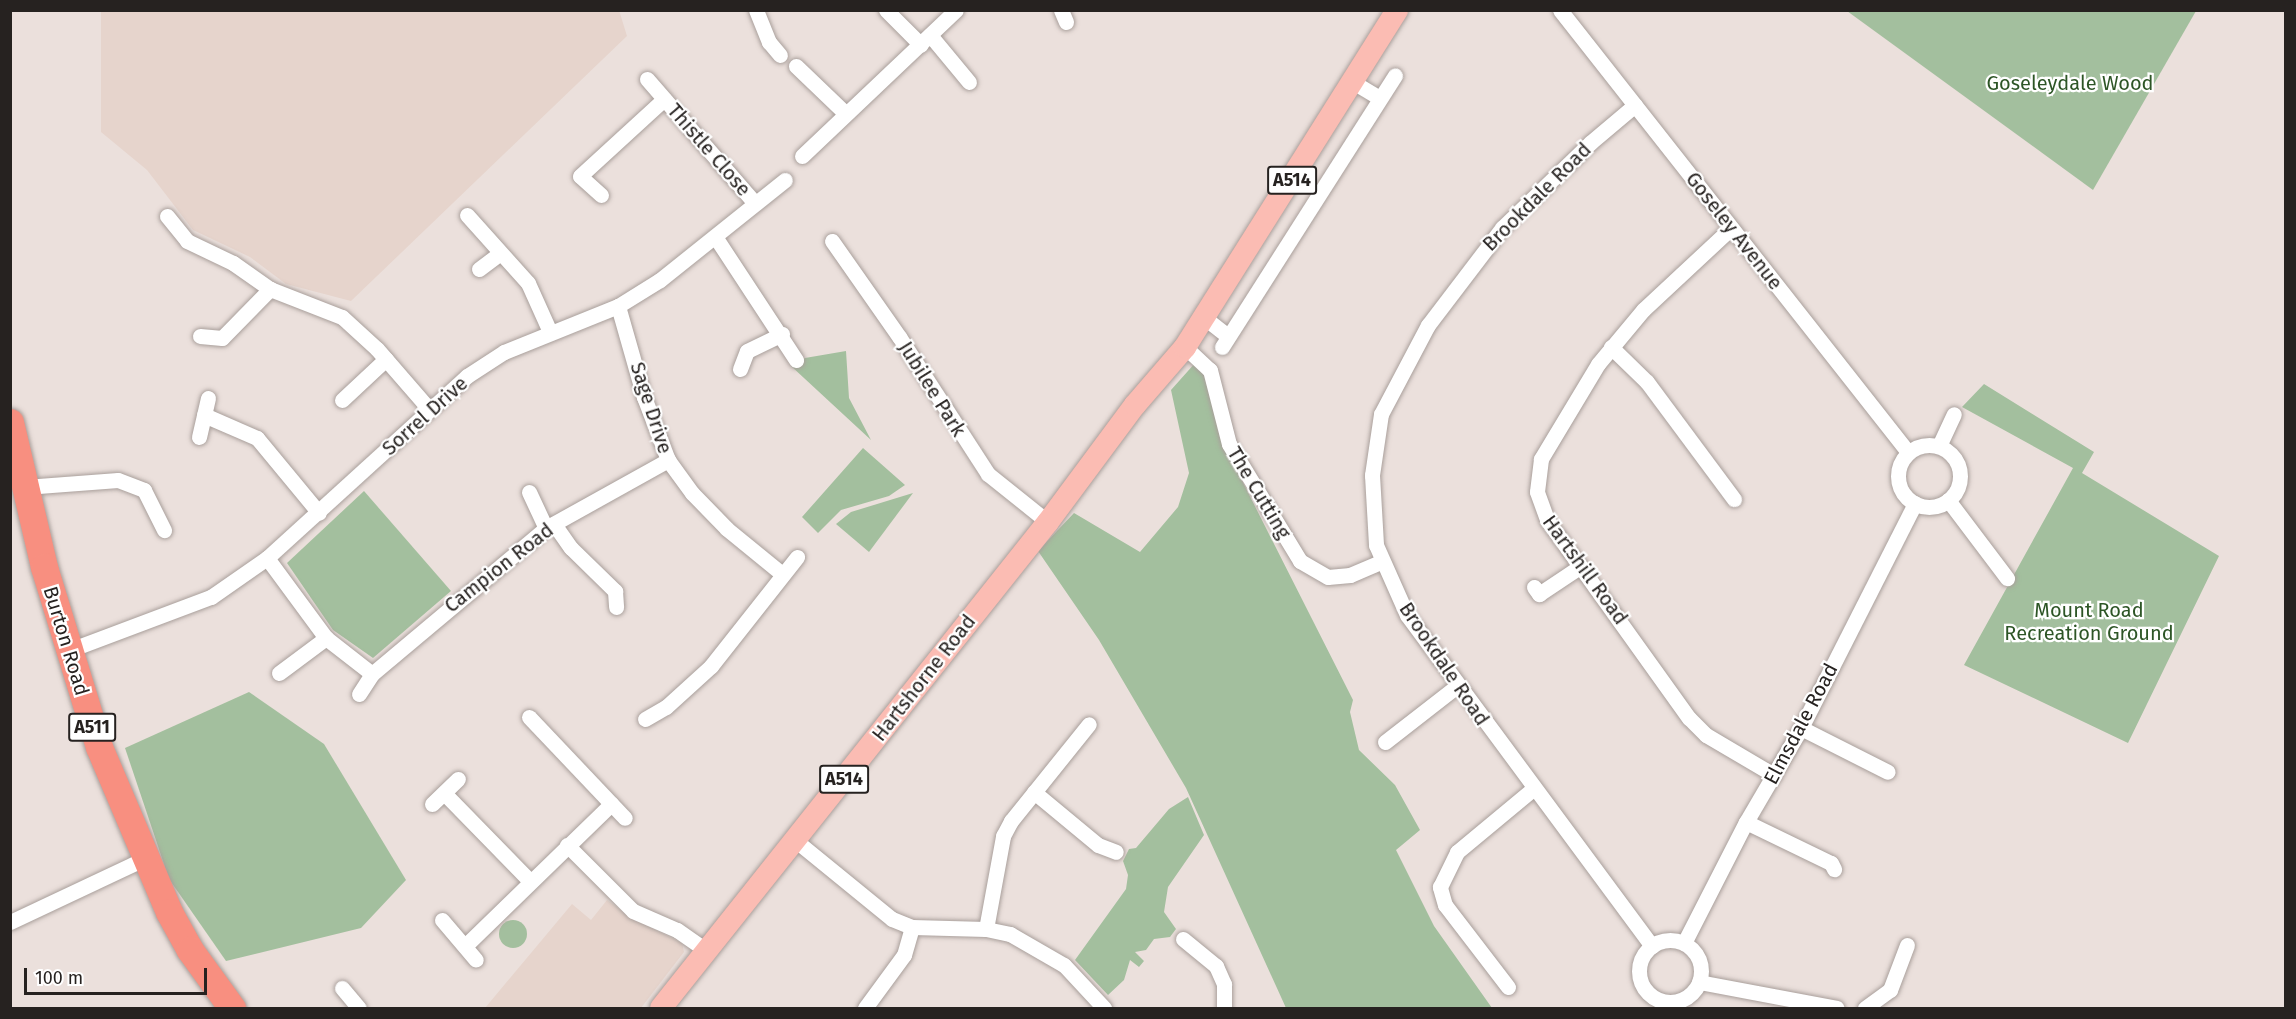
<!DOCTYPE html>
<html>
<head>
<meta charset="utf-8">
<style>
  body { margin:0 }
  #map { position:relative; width:2296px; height:1019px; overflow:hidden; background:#ebe0dc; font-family:"Fira Sans",sans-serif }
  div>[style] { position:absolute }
  .built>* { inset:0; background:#e6d4cc }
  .green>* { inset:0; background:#a3bf9e }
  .round { border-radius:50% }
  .roads { filter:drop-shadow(0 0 2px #a99f9b) drop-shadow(0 0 2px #a99f9b) }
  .street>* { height:15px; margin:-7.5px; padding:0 7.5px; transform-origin:7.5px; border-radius:7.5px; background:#fff }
  .street>.ring { margin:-7.5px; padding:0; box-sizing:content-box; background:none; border:15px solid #fff; border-radius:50% }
  .primary>* { height:22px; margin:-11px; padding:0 11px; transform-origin:11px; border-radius:11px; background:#fbbcb3 }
  .highway>* { height:27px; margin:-13.5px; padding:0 13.5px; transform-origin:13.5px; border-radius:13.5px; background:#f88f80 }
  span { translate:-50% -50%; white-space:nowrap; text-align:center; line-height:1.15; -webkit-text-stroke:4.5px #fff; paint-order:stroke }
  .shield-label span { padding:2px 4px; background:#fff; border:2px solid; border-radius:4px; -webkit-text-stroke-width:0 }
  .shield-label { font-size:18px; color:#262220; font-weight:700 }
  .park-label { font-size:20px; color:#2d5526 }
  .street-label { font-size:20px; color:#262220 }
  .frame { position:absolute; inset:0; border:12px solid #262220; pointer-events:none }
  .scale { position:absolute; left:24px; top:968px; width:183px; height:27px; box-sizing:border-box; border:3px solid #262220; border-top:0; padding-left:8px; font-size:18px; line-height:21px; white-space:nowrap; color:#262220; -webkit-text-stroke:4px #fff; paint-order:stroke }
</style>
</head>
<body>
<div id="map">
  <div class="built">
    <i style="clip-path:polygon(619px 10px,627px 36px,351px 301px,286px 284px,250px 257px,193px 230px,147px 170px,101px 132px,101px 11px)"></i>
    <i style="clip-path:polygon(607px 900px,633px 919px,682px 943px,684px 952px,641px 1008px,485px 1008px,572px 904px,591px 920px)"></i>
  </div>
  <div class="green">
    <i style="clip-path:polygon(1847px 11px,2196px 10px,2196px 11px,2093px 190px)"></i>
    <i style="clip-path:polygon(846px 351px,849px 398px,871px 440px,791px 366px,805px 358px)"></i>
    <i style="clip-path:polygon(1196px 362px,1204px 371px,1224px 445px,1353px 700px,1350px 712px,1359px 750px,1395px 785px,1420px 830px,1396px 850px,1434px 926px,1492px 1008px,1286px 1008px,1186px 788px,1099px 640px,1038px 551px,1074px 513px,1140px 552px,1178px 507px,1189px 473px,1171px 390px)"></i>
    <i style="clip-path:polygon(1984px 384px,2094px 452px,2082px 473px,2219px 556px,2128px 743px,1964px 665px,2073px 468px,1962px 407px)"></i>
    <i style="clip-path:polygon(863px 448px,905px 485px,889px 496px,841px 510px,818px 533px,802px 517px)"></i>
    <i style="clip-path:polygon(364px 491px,451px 591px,373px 658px,333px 630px,287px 563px)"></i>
    <i style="clip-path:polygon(913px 493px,869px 552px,836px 524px,851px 512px)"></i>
    <i style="clip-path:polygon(249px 692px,324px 744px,406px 880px,361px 928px,226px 961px,169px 879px,125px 748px)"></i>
    <i style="clip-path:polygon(1188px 797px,1204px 835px,1168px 887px,1164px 912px,1176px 929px,1170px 937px,1154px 939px,1146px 950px,1135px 952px,1144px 961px,1139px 967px,1130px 960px,1124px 980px,1108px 995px,1075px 960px,1126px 889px,1128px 875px,1123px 861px,1129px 849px,1136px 848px,1169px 809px)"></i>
    <i class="round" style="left:499px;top:920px;width:28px;height:28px"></i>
  </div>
  <div class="roads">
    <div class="street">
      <i style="left:756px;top:10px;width:35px;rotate:68deg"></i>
      <i style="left:769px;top:42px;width:17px;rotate:50deg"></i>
      <i style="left:886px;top:10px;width:49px;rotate:45deg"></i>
      <i style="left:1061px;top:10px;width:13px;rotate:67deg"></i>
      <i style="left:1560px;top:10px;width:563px;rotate:51.79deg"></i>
      <i style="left:930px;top:35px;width:61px;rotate:50.3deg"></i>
      <i style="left:796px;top:66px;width:69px;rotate:43.8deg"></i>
      <i style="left:647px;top:79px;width:163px;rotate:49deg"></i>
      <i style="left:1353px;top:82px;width:31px;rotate:31deg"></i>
      <i style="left:1635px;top:105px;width:59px;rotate:139.8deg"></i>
      <i style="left:1590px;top:143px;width:122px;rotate:136deg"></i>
      <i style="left:1502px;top:228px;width:122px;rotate:127.3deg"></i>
      <i style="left:1428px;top:325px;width:101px;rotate:117.8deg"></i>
      <i style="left:1381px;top:414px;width:62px;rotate:98.4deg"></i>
      <i style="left:1372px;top:475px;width:70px;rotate:86.7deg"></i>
      <i style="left:1376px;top:545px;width:77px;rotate:66.1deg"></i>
      <i style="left:1407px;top:615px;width:412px;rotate:53.5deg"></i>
      <i style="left:802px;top:156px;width:212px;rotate:-43.5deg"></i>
      <i style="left:601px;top:195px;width:28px;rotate:-138deg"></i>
      <i style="left:580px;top:176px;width:114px;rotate:-42.5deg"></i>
      <i style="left:467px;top:215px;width:91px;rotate:48.1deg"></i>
      <i style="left:528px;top:283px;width:54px;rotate:65.8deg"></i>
      <i style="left:167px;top:216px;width:32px;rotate:51deg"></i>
      <i style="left:187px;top:241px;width:51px;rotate:25.6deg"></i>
      <i style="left:233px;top:263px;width:45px;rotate:35.1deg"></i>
      <i style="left:270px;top:289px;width:77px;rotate:21.3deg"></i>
      <i style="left:342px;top:317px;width:47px;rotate:42.4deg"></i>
      <i style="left:377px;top:349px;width:79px;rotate:49.1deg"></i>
      <i style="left:1731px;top:228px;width:120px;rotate:137deg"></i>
      <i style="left:1643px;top:310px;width:70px;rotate:129.8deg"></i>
      <i style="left:1598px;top:364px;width:111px;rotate:121deg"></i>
      <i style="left:1541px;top:459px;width:33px;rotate:97deg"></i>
      <i style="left:1537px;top:492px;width:30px;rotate:70deg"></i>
      <i style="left:1547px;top:520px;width:244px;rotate:54.4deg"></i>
      <i style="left:1689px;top:718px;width:24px;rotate:45deg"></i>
      <i style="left:1706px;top:735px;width:79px;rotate:30.5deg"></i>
      <i style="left:716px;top:238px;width:146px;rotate:56.7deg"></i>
      <i style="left:832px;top:241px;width:118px;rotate:55deg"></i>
      <i style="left:900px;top:338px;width:162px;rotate:57.1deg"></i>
      <i style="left:988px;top:474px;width:77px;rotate:38.7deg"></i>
      <i style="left:479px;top:269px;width:25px;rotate:-37deg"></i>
      <i style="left:618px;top:306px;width:95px;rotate:74.1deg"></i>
      <i style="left:644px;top:397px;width:67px;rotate:69.1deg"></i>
      <i style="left:668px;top:460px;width:41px;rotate:54deg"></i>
      <i style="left:692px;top:493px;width:50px;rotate:45.8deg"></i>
      <i style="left:727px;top:529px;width:70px;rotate:39.2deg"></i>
      <i style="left:1206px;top:319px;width:28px;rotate:38deg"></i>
      <i style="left:200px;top:336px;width:22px;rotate:5deg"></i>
      <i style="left:222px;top:338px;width:69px;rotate:-45.6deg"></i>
      <i style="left:1185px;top:347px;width:34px;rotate:43deg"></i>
      <i style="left:1210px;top:370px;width:76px;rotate:75.6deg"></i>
      <i style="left:1229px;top:444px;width:137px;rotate:58.7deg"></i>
      <i style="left:1300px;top:561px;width:32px;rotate:30deg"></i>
      <i style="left:1328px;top:577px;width:22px;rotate:-5deg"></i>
      <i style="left:1350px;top:575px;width:34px;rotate:-23deg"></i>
      <i style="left:1222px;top:347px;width:322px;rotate:-57.5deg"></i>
      <i style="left:1611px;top:347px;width:50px;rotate:44.2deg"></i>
      <i style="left:1647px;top:382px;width:146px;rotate:53.4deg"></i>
      <i style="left:740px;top:369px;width:19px;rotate:-69deg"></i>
      <i style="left:747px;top:351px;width:39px;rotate:-26deg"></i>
      <i style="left:342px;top:400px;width:60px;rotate:-43deg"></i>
      <i style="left:204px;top:415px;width:58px;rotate:23.5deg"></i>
      <i style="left:257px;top:438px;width:97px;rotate:50.4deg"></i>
      <i style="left:199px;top:437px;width:40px;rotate:-77deg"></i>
      <i class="ring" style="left:1898px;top:445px;width:47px;height:47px"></i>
      <i style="left:1939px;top:446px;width:35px;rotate:-65deg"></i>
      <i style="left:25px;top:487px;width:93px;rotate:-4.3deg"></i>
      <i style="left:118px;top:480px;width:28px;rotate:21deg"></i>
      <i style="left:144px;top:490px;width:45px;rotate:63.4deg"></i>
      <i style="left:529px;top:492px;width:40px;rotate:65deg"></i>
      <i style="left:1948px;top:500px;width:98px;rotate:52.9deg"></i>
      <i style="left:554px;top:524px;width:29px;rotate:55deg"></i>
      <i style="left:571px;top:548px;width:62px;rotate:44.3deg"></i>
      <i style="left:615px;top:591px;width:16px;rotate:86deg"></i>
      <i style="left:267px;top:558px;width:99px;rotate:53.6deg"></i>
      <i style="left:326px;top:638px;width:58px;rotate:38deg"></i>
      <i style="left:1534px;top:587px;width:9px;rotate:54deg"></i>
      <i style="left:1539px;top:594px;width:50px;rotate:-33.7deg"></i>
      <i style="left:67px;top:651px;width:154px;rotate:-20.6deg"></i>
      <i style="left:211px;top:597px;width:68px;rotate:-34.9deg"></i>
      <i style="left:267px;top:558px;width:270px;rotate:-42.3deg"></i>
      <i style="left:467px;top:376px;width:44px;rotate:-33deg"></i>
      <i style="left:504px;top:352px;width:123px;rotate:-22deg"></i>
      <i style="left:618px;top:306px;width:49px;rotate:-31.8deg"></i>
      <i style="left:660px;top:280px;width:160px;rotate:-38.7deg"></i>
      <i style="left:279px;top:673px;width:59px;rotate:-36.7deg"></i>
      <i style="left:359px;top:694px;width:24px;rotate:-57deg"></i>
      <i style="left:372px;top:674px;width:227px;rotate:-40deg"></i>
      <i style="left:546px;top:528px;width:140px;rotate:-29.1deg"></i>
      <i style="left:529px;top:717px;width:139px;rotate:46.5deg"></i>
      <i style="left:645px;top:719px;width:24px;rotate:-30deg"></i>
      <i style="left:666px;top:707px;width:61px;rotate:-42.3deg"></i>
      <i style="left:711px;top:666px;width:139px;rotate:-51.7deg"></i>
      <i style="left:1801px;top:728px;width:97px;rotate:26.8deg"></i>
      <i style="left:1385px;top:742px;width:91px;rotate:-37.9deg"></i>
      <i style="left:1034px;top:792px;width:83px;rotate:39.6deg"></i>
      <i style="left:1098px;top:845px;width:19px;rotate:21deg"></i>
      <i style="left:444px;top:793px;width:123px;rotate:45.7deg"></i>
      <i style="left:432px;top:804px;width:36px;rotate:-44deg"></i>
      <i style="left:1746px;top:822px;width:94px;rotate:25.8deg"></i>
      <i style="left:1831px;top:863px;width:7px;rotate:63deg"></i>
      <i style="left:795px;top:840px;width:125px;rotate:39.2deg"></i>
      <i style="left:892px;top:919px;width:22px;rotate:22deg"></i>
      <i style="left:912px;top:927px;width:74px;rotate:1.5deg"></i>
      <i style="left:986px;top:929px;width:25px;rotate:12deg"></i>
      <i style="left:1010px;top:934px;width:62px;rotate:29.9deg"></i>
      <i style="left:1064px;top:965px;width:59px;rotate:47.1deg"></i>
      <i style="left:567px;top:845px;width:93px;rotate:45deg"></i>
      <i style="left:633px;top:911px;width:48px;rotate:23.4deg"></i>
      <i style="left:677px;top:930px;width:37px;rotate:35deg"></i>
      <i style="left:442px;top:920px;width:52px;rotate:49.6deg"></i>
      <i style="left:10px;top:922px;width:148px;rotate:-25.2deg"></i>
      <i style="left:986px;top:929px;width:95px;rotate:-79.6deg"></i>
      <i style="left:1003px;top:836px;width:17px;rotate:-62deg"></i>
      <i style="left:1011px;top:821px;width:124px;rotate:-51.2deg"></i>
      <i style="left:1183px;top:939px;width:43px;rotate:39.3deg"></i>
      <i style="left:1216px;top:966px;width:20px;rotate:66deg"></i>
      <i style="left:1224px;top:984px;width:24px;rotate:90deg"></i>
      <i class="ring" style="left:1639px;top:940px;width:47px;height:47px"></i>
      <i style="left:1684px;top:943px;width:136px;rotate:-62.9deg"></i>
      <i style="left:1746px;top:822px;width:109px;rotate:-59.7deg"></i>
      <i style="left:1801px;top:728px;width:252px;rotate:-63.1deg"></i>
      <i style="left:465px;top:946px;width:204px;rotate:-44.2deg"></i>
      <i style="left:1699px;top:982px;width:140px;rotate:10.7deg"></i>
      <i style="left:1508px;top:987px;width:103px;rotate:-127.5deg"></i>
      <i style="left:1445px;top:905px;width:19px;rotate:-106deg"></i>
      <i style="left:1440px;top:887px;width:39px;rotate:-64deg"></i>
      <i style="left:1457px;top:852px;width:99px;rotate:-39.7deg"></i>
      <i style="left:342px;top:988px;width:26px;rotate:50deg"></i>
      <i style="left:865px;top:1008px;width:66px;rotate:-53.7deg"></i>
      <i style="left:904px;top:955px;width:29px;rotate:-74deg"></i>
      <i style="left:1865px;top:1008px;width:31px;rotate:-36deg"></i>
      <i style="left:1890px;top:990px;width:48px;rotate:-69.3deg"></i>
    </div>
    <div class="primary">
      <i style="left:661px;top:1008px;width:621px;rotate:-51.47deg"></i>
      <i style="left:1048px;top:522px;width:146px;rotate:-53.4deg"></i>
      <i style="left:1135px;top:405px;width:77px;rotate:-49.2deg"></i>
      <i style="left:1185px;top:347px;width:398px;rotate:-57.8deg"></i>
    </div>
    <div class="highway">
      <i style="left:10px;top:422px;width:149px;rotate:76.8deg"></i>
      <i style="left:44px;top:567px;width:188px;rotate:73deg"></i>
      <i style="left:99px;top:747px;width:179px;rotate:67deg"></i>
      <i style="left:169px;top:912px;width:43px;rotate:61.1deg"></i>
      <i style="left:190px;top:950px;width:72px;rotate:54.1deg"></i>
    </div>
  </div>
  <div class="shield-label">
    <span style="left:1292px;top:180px">A514</span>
    <span style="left:92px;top:727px">A511</span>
    <span style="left:844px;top:779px">A514</span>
  </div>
  <div class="park-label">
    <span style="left:2070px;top:83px">Goseleydale Wood</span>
    <span style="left:2089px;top:622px">Mount Road<br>Recreation Ground</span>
  </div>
  <div class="street-label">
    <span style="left:709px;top:150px;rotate:49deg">Thistle Close</span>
    <span style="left:1537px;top:197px;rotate:-45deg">Brookdale Road</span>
    <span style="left:1734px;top:231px;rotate:52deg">Goseley Avenue</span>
    <span style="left:932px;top:389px;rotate:58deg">Jubilee Park</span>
    <span style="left:651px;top:408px;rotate:72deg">Sage Drive</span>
    <span style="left:425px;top:416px;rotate:-42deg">Sorrel Drive</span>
    <span style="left:1259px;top:493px;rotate:59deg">The Cutting</span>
    <span style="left:499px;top:568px;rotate:-38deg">Campion Road</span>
    <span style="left:1585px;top:570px;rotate:54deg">Hartshill Road</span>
    <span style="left:66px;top:641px;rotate:73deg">Burton Road</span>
    <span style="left:1444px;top:664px;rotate:56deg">Brookdale Road</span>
    <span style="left:924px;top:678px;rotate:-52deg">Hartshorne Road</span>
    <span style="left:1801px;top:724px;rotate:-62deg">Elmsdale Road</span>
  </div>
  <div class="frame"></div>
  <div class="scale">100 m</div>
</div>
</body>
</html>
